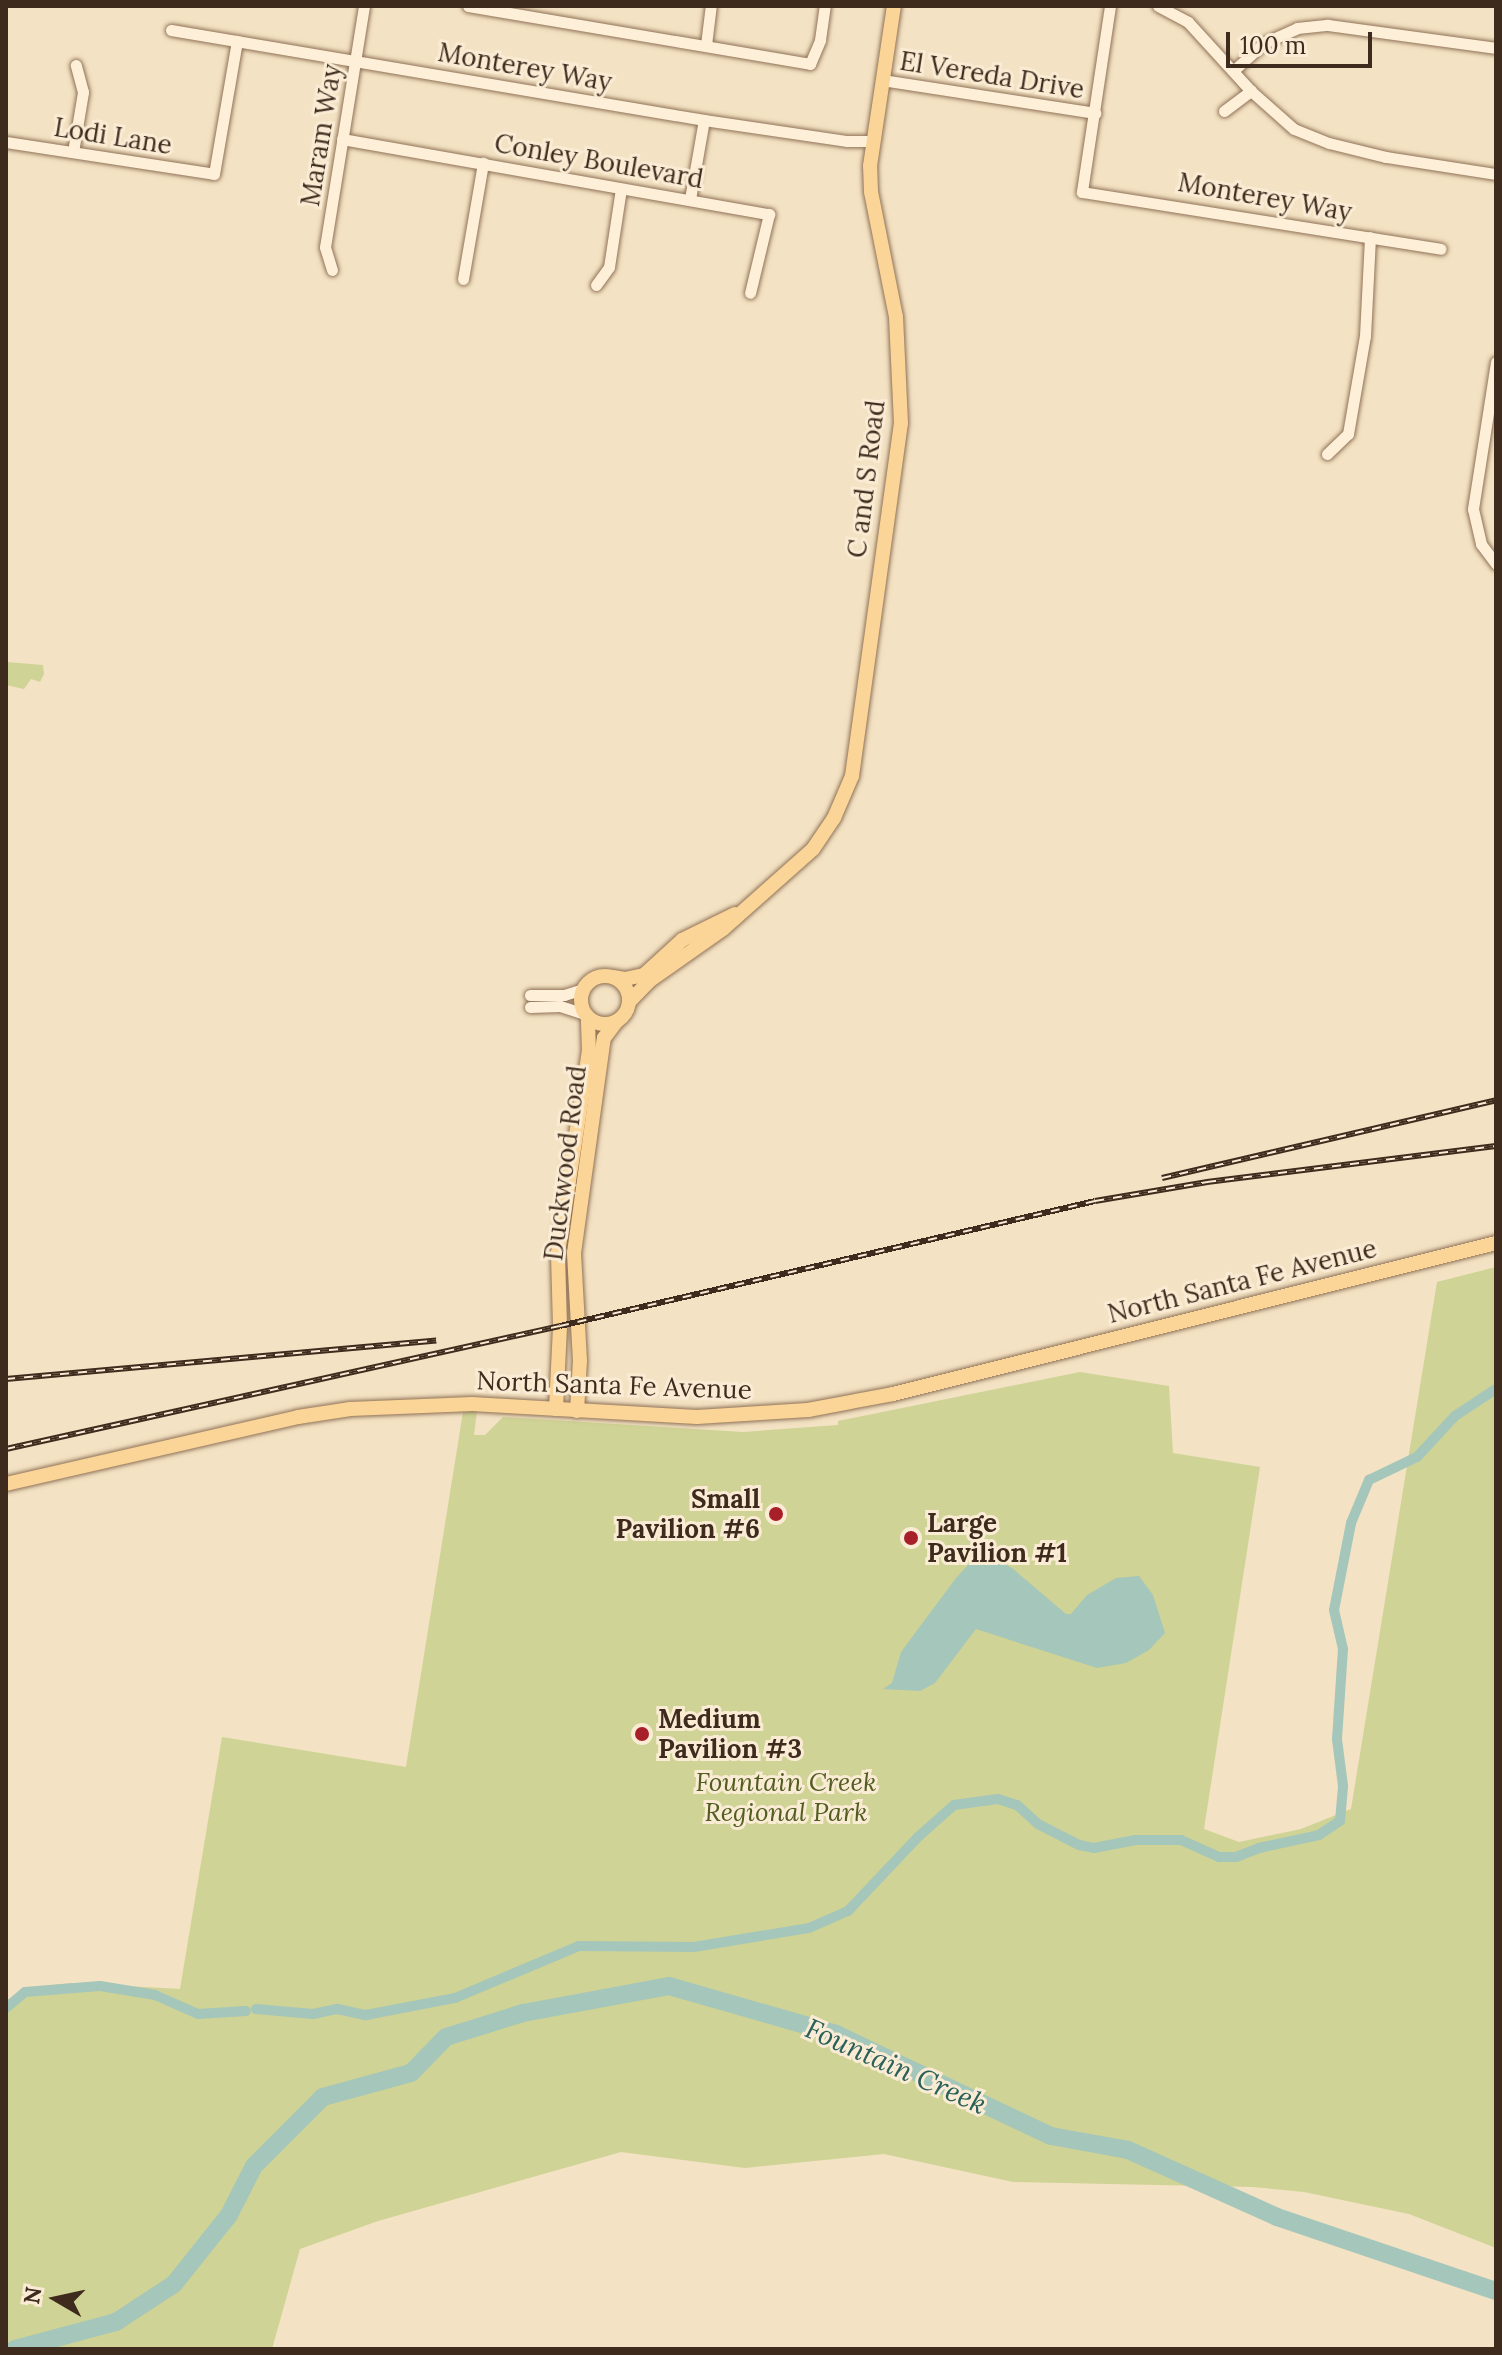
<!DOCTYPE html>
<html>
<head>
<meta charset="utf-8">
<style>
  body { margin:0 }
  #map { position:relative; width:1502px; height:2355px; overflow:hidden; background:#f3e2c3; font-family:Lora,serif }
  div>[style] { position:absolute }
  .green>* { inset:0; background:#cfd395 }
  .water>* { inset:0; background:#a5c6ba }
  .canal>* { height:10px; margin:-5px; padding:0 5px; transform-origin:5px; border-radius:5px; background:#a5c6ba }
  .river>* { height:18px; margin:-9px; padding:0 9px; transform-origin:9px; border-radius:9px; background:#a5c6ba }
  .roads { filter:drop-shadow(0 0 2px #907257) drop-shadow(0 0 2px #907257) }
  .minor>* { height:11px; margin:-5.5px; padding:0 5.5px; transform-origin:5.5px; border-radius:5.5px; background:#fdefd8 }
  .major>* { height:14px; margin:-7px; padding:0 7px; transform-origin:7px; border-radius:7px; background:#fad597 }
  .major>.ring { margin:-7px; padding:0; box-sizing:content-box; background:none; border:14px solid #fad597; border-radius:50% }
  .rail>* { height:6px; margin-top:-3px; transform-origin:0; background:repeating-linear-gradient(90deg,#faecd4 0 9px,#3e2b1d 0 18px); box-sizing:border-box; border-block:2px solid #3e2b1d }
  .dots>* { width:22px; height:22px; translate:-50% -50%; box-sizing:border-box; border:4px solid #faecd4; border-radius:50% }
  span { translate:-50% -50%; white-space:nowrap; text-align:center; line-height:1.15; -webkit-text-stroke:6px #faecd4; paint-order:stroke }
  .street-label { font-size:26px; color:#3e2b1d }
  .poi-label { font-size:26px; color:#3e2b1d; font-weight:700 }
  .right { translate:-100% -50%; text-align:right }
  .left { translate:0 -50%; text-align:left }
  .park-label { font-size:26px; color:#525d21; font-style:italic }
  .water-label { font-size:28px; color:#2a6059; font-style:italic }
  .frame { position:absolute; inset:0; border:8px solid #3e2b1d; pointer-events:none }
  .north { position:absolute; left:16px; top:2259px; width:80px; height:80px; -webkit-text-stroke:6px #faecd4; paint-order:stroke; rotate:279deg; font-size:22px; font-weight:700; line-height:32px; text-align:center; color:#3e2b1d }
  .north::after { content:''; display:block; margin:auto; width:28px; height:36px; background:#3e2b1d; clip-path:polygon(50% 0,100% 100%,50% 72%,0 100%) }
  .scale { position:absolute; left:1226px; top:32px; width:146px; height:36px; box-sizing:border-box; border:4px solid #3e2b1d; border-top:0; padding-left:10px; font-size:24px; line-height:28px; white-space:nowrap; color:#3e2b1d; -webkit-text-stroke:6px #faecd4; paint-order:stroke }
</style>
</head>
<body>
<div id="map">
  <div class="green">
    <i style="clip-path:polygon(6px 662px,43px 665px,44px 674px,40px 682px,31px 679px,24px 689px,6px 685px)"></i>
    <i style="clip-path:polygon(1496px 1267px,1496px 2248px,1409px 2214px,1304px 2192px,1253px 2187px,1013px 2182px,884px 2154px,745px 2168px,621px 2152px,378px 2221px,300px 2249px,272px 2349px,6px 2349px,6px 2001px,31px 1987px,72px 1983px,180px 1989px,222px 1737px,406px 1767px,463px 1412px,477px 1411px,474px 1435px,485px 1435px,503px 1417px,743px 1432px,838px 1425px,838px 1421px,1080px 1372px,1169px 1386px,1173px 1453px,1260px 1467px,1204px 1829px,1239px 1842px,1301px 1829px,1351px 1809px,1437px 1282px)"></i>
  </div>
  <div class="water">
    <i style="clip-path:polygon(992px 1558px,1012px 1568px,1066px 1614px,1071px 1614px,1087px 1595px,1116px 1578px,1139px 1576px,1153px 1595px,1165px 1633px,1149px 1650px,1126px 1663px,1097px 1668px,976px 1629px,935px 1683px,920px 1691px,883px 1689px,892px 1683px,901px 1652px,956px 1578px,970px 1563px)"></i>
  </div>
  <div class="canal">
    <i style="left:6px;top:2008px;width:25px;rotate:-40deg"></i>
    <i style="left:25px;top:1992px;width:75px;rotate:-4.6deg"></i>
    <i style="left:100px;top:1986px;width:56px;rotate:9.3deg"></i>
    <i style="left:155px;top:1995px;width:47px;rotate:23.8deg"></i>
    <i style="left:198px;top:2014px;width:48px;rotate:-3.6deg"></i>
    <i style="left:256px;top:2009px;width:57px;rotate:5deg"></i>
    <i style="left:313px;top:2014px;width:25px;rotate:-12deg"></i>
    <i style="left:337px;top:2009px;width:30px;rotate:12deg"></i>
    <i style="left:366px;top:2015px;width:91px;rotate:-10.8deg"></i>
    <i style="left:455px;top:1998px;width:134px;rotate:-22.8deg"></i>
    <i style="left:579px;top:1946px;width:115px;rotate:0.5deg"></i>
    <i style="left:694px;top:1947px;width:117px;rotate:-9.4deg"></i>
    <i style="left:809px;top:1928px;width:43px;rotate:-23.6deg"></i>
    <i style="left:848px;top:1911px;width:102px;rotate:-46.6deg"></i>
    <i style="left:918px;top:1837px;width:48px;rotate:-41.6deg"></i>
    <i style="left:954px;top:1805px;width:44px;rotate:-7.8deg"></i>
    <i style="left:998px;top:1799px;width:20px;rotate:18deg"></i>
    <i style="left:1017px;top:1805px;width:28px;rotate:42deg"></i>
    <i style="left:1038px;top:1824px;width:46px;rotate:27.1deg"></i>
    <i style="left:1079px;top:1845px;width:15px;rotate:11deg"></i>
    <i style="left:1094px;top:1848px;width:42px;rotate:-11deg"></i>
    <i style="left:1135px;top:1840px;width:46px"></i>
    <i style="left:1181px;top:1840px;width:42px;rotate:24.1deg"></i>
    <i style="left:1219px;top:1857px;width:17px"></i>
    <i style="left:1236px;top:1857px;width:25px;rotate:-21deg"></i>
    <i style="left:1259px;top:1848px;width:61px;rotate:-12.2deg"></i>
    <i style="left:1319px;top:1835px;width:25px;rotate:-34deg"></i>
    <i style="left:1340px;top:1821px;width:35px;rotate:-85deg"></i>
    <i style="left:1343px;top:1786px;width:47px;rotate:-97.3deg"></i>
    <i style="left:1337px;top:1739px;width:90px;rotate:-86.2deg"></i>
    <i style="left:1343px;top:1649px;width:40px;rotate:-103deg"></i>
    <i style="left:1334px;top:1610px;width:89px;rotate:-78.9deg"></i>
    <i style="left:1351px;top:1523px;width:47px;rotate:-67.3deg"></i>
    <i style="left:1369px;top:1480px;width:53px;rotate:-25.6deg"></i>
    <i style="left:1417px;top:1457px;width:56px;rotate:-47.2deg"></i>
    <i style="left:1455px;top:1416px;width:49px;rotate:-33.4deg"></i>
  </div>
  <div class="river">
    <i style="left:15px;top:2349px;width:105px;rotate:-15deg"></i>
    <i style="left:116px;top:2322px;width:69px;rotate:-33.2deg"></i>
    <i style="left:174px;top:2284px;width:88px;rotate:-51.4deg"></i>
    <i style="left:229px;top:2215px;width:55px;rotate:-63deg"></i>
    <i style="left:254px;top:2166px;width:98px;rotate:-45deg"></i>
    <i style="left:323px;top:2097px;width:91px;rotate:-15.3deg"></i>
    <i style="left:411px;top:2073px;width:50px;rotate:-45.8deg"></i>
    <i style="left:446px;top:2037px;width:81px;rotate:-17.3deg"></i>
    <i style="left:523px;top:2013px;width:148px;rotate:-10.5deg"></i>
    <i style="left:669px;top:1986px;width:174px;rotate:16deg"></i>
    <i style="left:836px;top:2034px;width:238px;rotate:25.4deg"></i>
    <i style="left:1051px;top:2136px;width:78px;rotate:10.3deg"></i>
    <i style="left:1128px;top:2150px;width:163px;rotate:24.2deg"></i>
    <i style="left:1277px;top:2217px;width:231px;rotate:18.7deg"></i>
  </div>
  <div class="roads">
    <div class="minor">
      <i style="left:468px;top:6px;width:347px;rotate:9.6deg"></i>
      <i style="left:810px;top:64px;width:26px;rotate:-67deg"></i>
      <i style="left:820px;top:40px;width:34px;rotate:-82deg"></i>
      <i style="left:1110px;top:6px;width:188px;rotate:98.6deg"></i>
      <i style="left:1082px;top:192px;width:363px;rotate:9deg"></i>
      <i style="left:1158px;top:6px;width:34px;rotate:28deg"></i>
      <i style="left:1188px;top:22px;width:93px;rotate:47.6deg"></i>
      <i style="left:1251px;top:91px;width:57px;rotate:41.5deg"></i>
      <i style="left:1294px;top:129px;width:38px;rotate:22deg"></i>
      <i style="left:1329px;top:143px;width:59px;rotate:13.8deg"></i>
      <i style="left:1386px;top:157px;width:111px;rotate:8.8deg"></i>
      <i style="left:171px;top:30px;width:541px;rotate:9.58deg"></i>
      <i style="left:704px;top:120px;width:145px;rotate:8.4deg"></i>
      <i style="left:847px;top:141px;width:26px"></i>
      <i style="left:706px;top:45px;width:39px;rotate:-83deg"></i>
      <i style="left:1234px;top:70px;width:40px;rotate:-42deg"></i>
      <i style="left:1264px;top:43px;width:36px;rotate:-24deg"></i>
      <i style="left:1297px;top:28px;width:31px;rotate:-6deg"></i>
      <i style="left:1328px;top:25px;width:170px;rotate:7.8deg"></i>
      <i style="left:882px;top:80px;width:216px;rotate:8.8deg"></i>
      <i style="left:1224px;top:111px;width:34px;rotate:-37deg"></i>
      <i style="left:342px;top:139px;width:434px;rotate:10deg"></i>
      <i style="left:769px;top:214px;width:81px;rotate:103.5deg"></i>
      <i style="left:6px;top:142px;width:210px;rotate:8.7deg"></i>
      <i style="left:214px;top:174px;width:135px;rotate:-80.2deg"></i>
      <i style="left:73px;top:152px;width:61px;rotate:-80.5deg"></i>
      <i style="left:83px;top:92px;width:28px;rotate:-105deg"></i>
      <i style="left:690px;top:199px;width:80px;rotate:-80deg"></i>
      <i style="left:332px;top:270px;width:24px;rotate:-107deg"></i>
      <i style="left:325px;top:247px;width:244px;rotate:-80.8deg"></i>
      <i style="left:463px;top:279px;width:118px;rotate:-80.2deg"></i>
      <i style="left:596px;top:285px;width:22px;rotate:-54deg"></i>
      <i style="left:609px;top:267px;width:79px;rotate:-81.3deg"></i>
      <i style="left:1496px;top:362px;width:149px;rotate:98.9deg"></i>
      <i style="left:1473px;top:509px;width:36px;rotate:77deg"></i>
      <i style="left:1481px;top:544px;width:25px;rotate:53deg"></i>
      <i style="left:1327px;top:454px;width:29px;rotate:-44deg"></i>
      <i style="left:1348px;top:434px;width:99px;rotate:-80.2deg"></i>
      <i style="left:1365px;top:336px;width:99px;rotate:-87.1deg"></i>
      <i style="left:530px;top:995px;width:34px"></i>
      <i style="left:564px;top:995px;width:21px;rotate:-17deg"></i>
      <i style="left:530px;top:1007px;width:30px;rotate:-2deg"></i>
      <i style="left:560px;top:1006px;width:26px;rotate:18deg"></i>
    </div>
    <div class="major">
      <i class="ring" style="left:581px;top:976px;width:34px;height:34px"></i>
      <i style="left:613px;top:977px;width:12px;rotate:9deg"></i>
      <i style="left:625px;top:979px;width:19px;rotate:-12deg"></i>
      <i style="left:644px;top:975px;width:52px;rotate:-42.6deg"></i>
      <i style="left:682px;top:940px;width:59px;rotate:-26.1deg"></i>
      <i style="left:629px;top:1002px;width:29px;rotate:-46deg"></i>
      <i style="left:649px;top:981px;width:90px;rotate:-35.1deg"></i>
      <i style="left:723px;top:929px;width:120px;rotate:-41.6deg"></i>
      <i style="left:813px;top:849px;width:37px;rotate:-56deg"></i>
      <i style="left:834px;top:818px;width:46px;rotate:-66.8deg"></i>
      <i style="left:852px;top:776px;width:356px;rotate:-82.1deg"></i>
      <i style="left:901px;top:423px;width:106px;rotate:-92.7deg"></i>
      <i style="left:896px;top:317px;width:127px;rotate:-101.3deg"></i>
      <i style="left:871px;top:192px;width:26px;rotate:-92deg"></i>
      <i style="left:870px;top:166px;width:162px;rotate:-81.5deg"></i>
      <i style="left:556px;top:1409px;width:83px;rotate:-87.2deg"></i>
      <i style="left:560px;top:1326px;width:73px;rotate:-91.6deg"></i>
      <i style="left:558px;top:1253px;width:204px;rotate:-81.3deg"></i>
      <i style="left:589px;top:1051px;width:34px;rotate:-92deg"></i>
      <i style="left:577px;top:1411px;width:50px;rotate:-86.6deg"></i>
      <i style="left:580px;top:1361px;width:108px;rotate:-93.2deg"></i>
      <i style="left:574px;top:1253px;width:217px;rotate:-82.1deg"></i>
      <i style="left:604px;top:1038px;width:21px;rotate:-53deg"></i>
      <i style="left:6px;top:1484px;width:300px;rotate:-12.9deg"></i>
      <i style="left:298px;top:1417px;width:53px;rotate:-8.7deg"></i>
      <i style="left:350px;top:1409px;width:122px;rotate:-2.3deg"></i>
      <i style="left:472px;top:1404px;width:225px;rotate:3.3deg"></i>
      <i style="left:697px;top:1417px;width:111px;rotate:-3.6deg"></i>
      <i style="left:808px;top:1410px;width:86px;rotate:-10.7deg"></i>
      <i style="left:893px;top:1394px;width:622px;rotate:-14.06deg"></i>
    </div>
  </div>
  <div class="rail">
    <i style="left:1162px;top:1178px;width:343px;rotate:-13.1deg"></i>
    <i style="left:6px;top:1379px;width:432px;rotate:-5.1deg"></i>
    <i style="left:6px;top:1449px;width:567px;rotate:-12.52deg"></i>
    <i style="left:560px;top:1326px;width:549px;rotate:-13.15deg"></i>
    <i style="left:1095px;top:1201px;width:114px;rotate:-9.6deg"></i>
    <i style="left:1207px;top:1182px;width:291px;rotate:-7.1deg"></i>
  </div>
  <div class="dots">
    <i style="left:776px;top:1514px;background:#a71f28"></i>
    <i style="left:911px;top:1538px;background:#a71f28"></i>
    <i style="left:642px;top:1734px;background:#a71f28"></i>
  </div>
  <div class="street-label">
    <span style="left:525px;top:67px;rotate:10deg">Monterey Way</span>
    <span style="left:992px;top:75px;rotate:9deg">El Vereda Drive</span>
    <span style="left:321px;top:135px;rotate:-81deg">Maram Way</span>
    <span style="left:113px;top:136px;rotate:9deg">Lodi Lane</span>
    <span style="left:599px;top:161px;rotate:10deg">Conley Boulevard</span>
    <span style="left:1265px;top:197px;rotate:10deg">Monterey Way</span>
    <span style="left:866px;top:479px;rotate:-83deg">C and S Road</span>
    <span style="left:565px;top:1163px;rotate:-83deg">Duckwood Road</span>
    <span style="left:1242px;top:1281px;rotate:-14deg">North Santa Fe Avenue</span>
    <span style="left:614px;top:1385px;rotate:2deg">North Santa Fe Avenue</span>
  </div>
  <div class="poi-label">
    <span class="right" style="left:760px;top:1514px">Small<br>Pavilion #6</span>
    <span class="left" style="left:927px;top:1538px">Large<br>Pavilion #1</span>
    <span class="left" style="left:658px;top:1734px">Medium<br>Pavilion #3</span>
  </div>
  <div class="park-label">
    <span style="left:786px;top:1797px">Fountain Creek<br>Regional Park</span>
  </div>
  <div class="water-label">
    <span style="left:896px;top:2066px;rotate:24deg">Fountain Creek</span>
  </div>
  <div class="frame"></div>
  <div class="north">N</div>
  <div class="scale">100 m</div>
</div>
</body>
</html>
